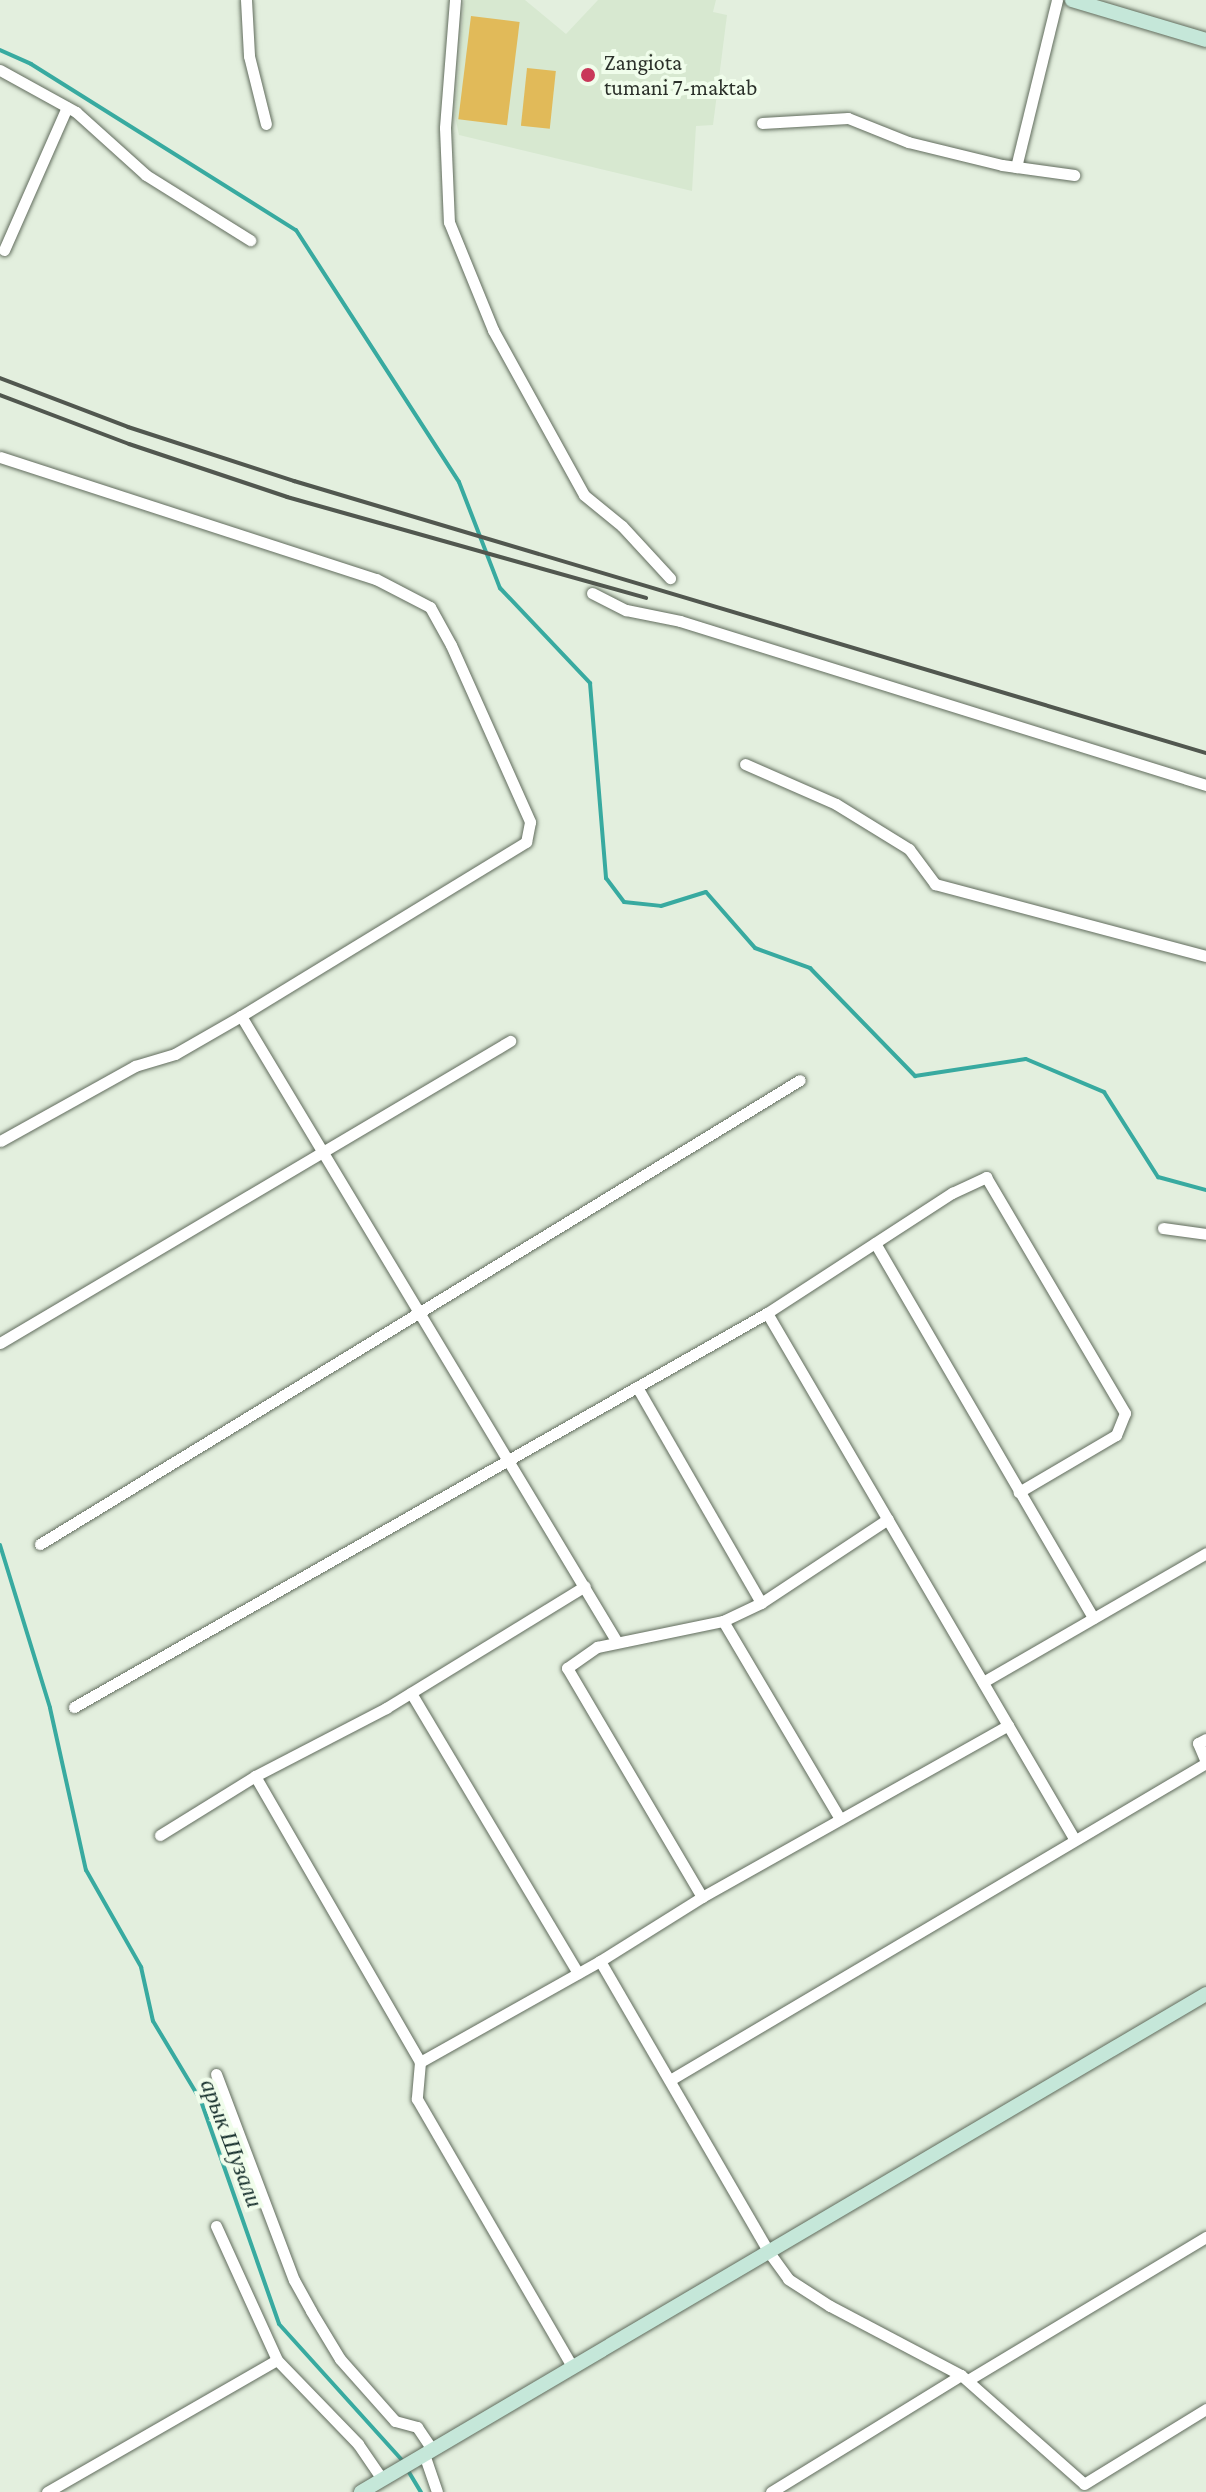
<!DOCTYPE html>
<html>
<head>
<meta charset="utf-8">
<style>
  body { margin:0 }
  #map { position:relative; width:1206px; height:2492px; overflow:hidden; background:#e3efde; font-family:"Crimson Pro",serif }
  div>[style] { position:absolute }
  .built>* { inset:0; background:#d7e8d0 }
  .green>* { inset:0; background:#e1ba59; transform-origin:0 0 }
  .stream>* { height:4px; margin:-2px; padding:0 2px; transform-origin:2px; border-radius:2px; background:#38aaa0 }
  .roads { filter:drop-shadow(0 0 2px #616c5d) drop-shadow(0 0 2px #616c5d) }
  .minor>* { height:11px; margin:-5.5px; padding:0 5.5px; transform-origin:5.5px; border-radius:5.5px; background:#fff }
  .secondary>* { height:14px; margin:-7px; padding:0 7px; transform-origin:7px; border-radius:7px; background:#c5e7d9 }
  .rail>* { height:4px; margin:-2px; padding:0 2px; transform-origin:2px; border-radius:2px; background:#51574f }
  .dots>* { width:22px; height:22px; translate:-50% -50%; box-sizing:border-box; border:4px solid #f0fdeb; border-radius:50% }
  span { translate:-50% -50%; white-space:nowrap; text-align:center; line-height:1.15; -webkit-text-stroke:8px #f0fdeb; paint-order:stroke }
  .poi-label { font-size:22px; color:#2b302a }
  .left { translate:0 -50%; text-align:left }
  .water-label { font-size:24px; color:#18312e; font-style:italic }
</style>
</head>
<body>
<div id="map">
  <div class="built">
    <i style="clip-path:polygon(464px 0,525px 0,566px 34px,598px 0,716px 0,713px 12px,727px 15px,713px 125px,696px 126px,692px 191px,459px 135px,455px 116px)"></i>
  </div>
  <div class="green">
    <i style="left:471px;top:16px;width:49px;height:104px;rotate:7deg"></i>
    <i style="left:527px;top:68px;width:29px;height:58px;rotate:6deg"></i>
  </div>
  <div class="stream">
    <i style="left:0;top:50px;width:34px;rotate:24deg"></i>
    <i style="left:31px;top:64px;width:313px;rotate:32.1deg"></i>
    <i style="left:296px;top:230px;width:300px;rotate:57.1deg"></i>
    <i style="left:459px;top:482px;width:114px;rotate:68.9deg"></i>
    <i style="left:500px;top:588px;width:131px;rotate:46.5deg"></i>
    <i style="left:590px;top:683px;width:196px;rotate:85.3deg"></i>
    <i style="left:606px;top:878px;width:30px;rotate:53deg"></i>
    <i style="left:624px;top:902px;width:37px;rotate:6deg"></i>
    <i style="left:661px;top:906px;width:47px;rotate:-17.3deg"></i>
    <i style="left:706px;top:892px;width:74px;rotate:48.8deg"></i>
    <i style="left:755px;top:948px;width:59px;rotate:20deg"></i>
    <i style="left:810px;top:968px;width:151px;rotate:45.8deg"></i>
    <i style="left:915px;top:1076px;width:112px;rotate:-8.7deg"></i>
    <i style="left:1026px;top:1059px;width:85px;rotate:22.9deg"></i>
    <i style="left:1104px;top:1092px;width:101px;rotate:57.6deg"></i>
    <i style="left:1158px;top:1177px;width:50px;rotate:15.2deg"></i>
    <i style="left:0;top:1545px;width:170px;rotate:72.9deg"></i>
    <i style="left:50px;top:1708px;width:166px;rotate:77.5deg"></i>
    <i style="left:86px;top:1870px;width:112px;rotate:60.4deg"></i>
    <i style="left:141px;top:1967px;width:55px;rotate:77.5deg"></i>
    <i style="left:153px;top:2021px;width:93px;rotate:59deg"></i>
    <i style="left:201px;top:2101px;width:236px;rotate:70.7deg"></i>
    <i style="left:279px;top:2324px;width:185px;rotate:47.9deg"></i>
    <i style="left:407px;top:2469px;width:27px;rotate:59deg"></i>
  </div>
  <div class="roads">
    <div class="minor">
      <i style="left:246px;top:0;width:56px;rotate:86.9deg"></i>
      <i style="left:249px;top:56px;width:70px;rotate:76deg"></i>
      <i style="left:455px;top:0;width:128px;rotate:94.5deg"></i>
      <i style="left:445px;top:128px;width:94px;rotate:87.6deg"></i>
      <i style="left:449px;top:222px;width:117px;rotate:67.8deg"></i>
      <i style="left:493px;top:330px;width:188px;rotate:61.1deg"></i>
      <i style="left:584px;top:495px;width:49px;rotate:39.2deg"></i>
      <i style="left:622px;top:526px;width:71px;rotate:47.3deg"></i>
      <i style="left:0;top:70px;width:87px;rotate:28.9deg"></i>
      <i style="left:76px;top:112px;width:94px;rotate:42deg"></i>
      <i style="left:146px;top:175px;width:123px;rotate:32deg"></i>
      <i style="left:762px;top:123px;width:86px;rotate:-3.3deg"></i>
      <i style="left:848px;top:118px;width:65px;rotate:21.8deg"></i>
      <i style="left:908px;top:142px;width:97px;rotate:13.7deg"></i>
      <i style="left:1002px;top:165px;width:73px;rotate:7.9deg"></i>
      <i style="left:1016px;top:167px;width:172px;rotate:-76.2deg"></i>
      <i style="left:4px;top:250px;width:156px;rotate:-66.2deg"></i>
      <i style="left:0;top:457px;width:395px;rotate:18deg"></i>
      <i style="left:376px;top:579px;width:61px;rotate:27.4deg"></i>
      <i style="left:430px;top:607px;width:43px;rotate:61.1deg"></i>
      <i style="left:451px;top:645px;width:194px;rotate:65.9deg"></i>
      <i style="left:530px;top:822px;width:20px;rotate:101deg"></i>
      <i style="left:526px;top:842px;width:334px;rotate:148.6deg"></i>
      <i style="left:241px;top:1016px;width:76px;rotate:150.1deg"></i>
      <i style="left:175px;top:1054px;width:42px;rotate:163.3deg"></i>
      <i style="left:135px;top:1066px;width:154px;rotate:150.9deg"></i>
      <i style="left:592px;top:593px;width:38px;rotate:27deg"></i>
      <i style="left:626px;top:610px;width:55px;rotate:11.5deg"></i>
      <i style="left:680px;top:621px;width:551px;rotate:17.32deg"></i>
      <i style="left:745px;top:764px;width:99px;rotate:23.7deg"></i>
      <i style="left:836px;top:804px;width:86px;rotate:31.7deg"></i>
      <i style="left:909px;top:849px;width:44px;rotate:53.4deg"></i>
      <i style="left:935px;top:884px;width:280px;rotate:14.9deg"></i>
      <i style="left:241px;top:1016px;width:730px;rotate:59.01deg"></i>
      <i style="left:1163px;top:1228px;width:43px;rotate:7.9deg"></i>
      <i style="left:875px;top:1243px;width:434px;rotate:59.8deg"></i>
      <i style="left:767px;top:1313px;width:610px;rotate:59.7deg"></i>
      <i style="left:0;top:1343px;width:593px;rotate:-30.63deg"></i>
      <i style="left:637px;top:1387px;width:249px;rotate:60.1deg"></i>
      <i style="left:40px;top:1544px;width:890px;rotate:-31.41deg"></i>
      <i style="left:723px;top:1621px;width:230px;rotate:59.4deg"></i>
      <i style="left:983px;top:1682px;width:258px;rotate:-30deg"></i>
      <i style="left:411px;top:1693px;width:326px;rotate:59.2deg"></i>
      <i style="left:74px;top:1707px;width:797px;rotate:-29.62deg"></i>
      <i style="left:767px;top:1313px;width:221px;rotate:-33deg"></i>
      <i style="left:952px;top:1193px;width:38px;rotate:-25deg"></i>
      <i style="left:986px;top:1177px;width:274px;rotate:59.5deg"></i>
      <i style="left:1125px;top:1413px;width:24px;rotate:112deg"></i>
      <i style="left:1116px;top:1435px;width:113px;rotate:149.6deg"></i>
      <i style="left:1206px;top:1739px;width:9px;rotate:153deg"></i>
      <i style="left:1198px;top:1743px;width:21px;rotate:67deg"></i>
      <i style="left:255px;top:1776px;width:330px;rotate:60deg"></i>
      <i style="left:420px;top:2062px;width:37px;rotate:95deg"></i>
      <i style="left:417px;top:2099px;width:309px;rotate:59.9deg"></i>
      <i style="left:160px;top:1835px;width:112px;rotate:-31.8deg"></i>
      <i style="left:255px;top:1776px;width:148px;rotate:-27.4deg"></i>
      <i style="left:386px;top:1708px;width:233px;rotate:-31.5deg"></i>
      <i style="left:702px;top:1897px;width:266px;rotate:-120.5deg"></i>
      <i style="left:567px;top:1668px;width:37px;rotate:-35deg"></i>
      <i style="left:597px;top:1647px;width:129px;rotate:-11.7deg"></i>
      <i style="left:723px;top:1621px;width:42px;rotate:-25.3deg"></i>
      <i style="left:761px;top:1603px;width:152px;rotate:-33.5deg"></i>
      <i style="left:600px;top:1961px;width:335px;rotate:59.9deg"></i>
      <i style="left:768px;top:2251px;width:34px;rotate:54deg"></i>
      <i style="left:788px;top:2279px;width:50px;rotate:32.7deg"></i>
      <i style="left:830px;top:2306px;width:148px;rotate:27.8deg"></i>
      <i style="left:961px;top:2375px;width:164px;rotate:41.5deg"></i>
      <i style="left:1084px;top:2484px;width:143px;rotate:-31.6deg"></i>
      <i style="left:420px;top:2062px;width:206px;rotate:-29.3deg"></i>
      <i style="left:600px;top:1961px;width:120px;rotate:-32.1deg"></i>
      <i style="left:702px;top:1897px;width:351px;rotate:-29.3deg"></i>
      <i style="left:216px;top:2074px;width:220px;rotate:69.3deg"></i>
      <i style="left:294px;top:2280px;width:35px;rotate:61deg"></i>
      <i style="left:311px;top:2311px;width:56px;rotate:58.9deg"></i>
      <i style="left:340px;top:2359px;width:83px;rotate:48.4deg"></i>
      <i style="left:395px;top:2421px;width:23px;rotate:15deg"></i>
      <i style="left:417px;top:2427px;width:27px;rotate:56deg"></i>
      <i style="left:670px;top:2080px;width:623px;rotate:-30.6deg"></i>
      <i style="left:216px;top:2226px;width:147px;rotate:65.5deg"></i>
      <i style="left:277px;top:2360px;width:117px;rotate:46deg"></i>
      <i style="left:358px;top:2444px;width:42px;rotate:55.6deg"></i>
      <i style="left:968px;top:2380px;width:278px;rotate:-31deg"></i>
      <i style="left:424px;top:2454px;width:40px;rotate:71.1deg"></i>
      <i style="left:47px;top:2492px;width:265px;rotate:-29.9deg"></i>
      <i style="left:771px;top:2492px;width:223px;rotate:-31.6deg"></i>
    </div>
    <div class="secondary">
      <i style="left:1072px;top:0;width:140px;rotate:16.6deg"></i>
      <i style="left:361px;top:2492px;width:981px;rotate:-30.51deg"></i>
    </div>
  </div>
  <div class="rail">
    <i style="left:0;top:378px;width:137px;rotate:20.9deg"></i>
    <i style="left:128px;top:427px;width:175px;rotate:18deg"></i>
    <i style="left:294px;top:481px;width:952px;rotate:16.61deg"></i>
    <i style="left:0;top:395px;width:138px;rotate:20.8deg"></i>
    <i style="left:129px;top:444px;width:167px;rotate:18.5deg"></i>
    <i style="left:287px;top:497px;width:373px;rotate:15.7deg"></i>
  </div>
  <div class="dots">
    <i style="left:588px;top:75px;background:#c9395a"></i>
  </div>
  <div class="poi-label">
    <span class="left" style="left:604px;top:75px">Zangiota<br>tumani 7-maktab</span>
  </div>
  <div class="water-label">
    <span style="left:232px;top:2143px;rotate:69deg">арык Шузали</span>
  </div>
</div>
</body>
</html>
